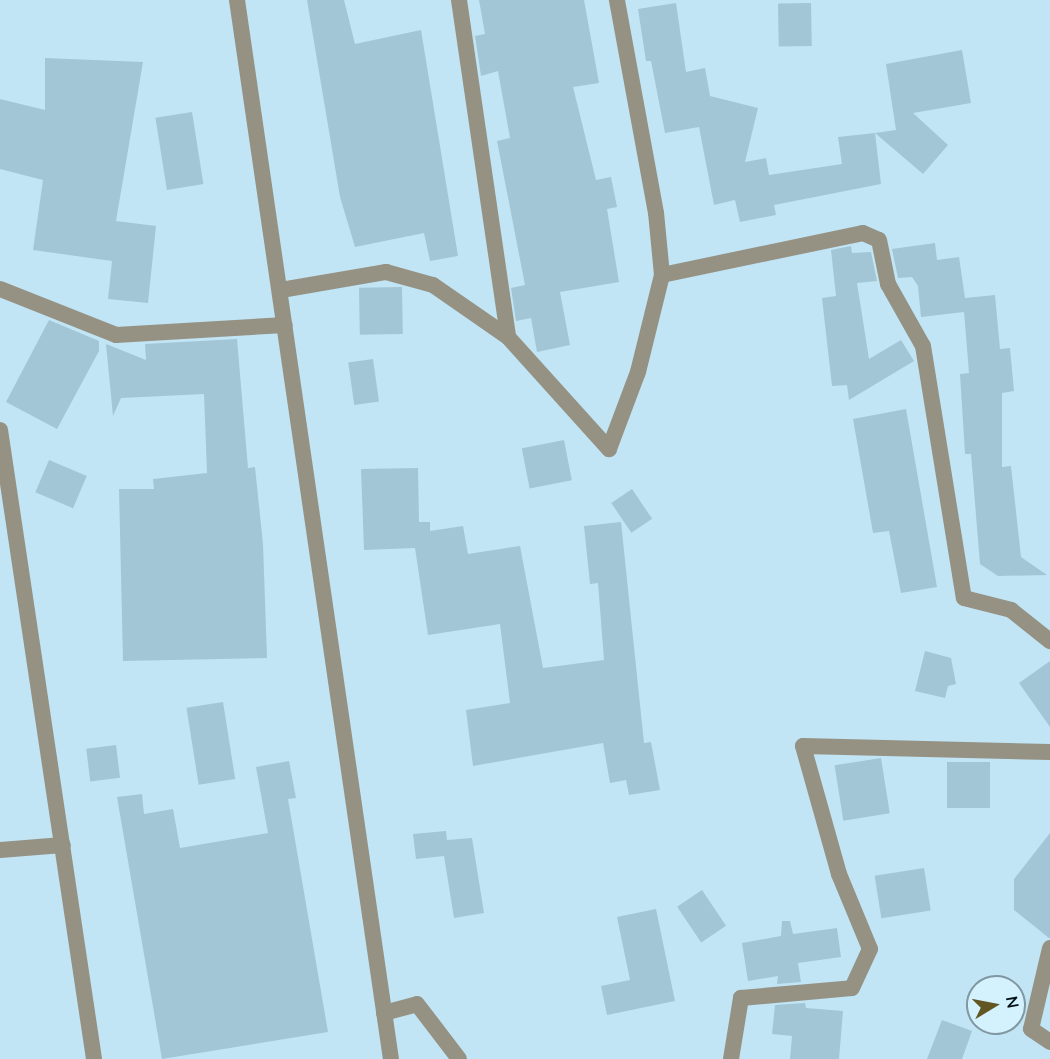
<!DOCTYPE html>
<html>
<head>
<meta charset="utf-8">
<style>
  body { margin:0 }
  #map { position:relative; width:1050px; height:1059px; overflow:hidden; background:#c1e5f5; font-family:"Nunito Sans",sans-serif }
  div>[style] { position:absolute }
  .building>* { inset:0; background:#a2c6d5; transform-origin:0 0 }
  .minor>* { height:16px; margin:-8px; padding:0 8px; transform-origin:8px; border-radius:8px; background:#959284 }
  .tertiary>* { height:16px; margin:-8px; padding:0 8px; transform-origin:8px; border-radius:8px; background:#959284 }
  span { translate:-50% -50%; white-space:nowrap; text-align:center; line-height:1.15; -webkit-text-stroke:4.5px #d4f1fe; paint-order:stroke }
  .north { position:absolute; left:966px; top:975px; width:60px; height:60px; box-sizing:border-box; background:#d4f1fe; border:2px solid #8197a1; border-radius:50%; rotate:80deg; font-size:16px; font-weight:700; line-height:24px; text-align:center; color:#040f15 }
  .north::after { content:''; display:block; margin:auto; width:21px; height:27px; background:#625723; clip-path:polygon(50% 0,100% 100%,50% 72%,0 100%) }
</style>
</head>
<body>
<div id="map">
  <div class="building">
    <i style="clip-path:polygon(307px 0,344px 0,355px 44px,421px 30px,458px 256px,430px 261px,424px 233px,355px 247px,340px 197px)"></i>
    <i style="clip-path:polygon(479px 0,584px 0,599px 83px,573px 87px,596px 180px,611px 177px,617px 207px,607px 209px,619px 282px,560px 292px,570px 345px,537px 352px,531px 318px,516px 321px,511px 288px,525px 285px,497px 141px,510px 138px,498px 71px,481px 76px,475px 36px,485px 34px)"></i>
    <i style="clip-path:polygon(676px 3px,686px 72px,705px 68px,710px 96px,758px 108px,745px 162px,766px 158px,769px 175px,842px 164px,838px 137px,875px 133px,881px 184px,774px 205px,776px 215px,740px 222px,735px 200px,714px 205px,699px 127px,665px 133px,651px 61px,646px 61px,638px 9px)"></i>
    <i style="left:811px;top:3px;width:43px;height:33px;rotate:89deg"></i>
    <i style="clip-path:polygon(962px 50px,971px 103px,913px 113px,948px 145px,923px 174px,875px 133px,896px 130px,886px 64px)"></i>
    <i style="clip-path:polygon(45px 58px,143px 62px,116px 221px,156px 226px,148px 303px,108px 299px,112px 261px,33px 250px,43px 180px,0 169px,0 99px,45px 110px)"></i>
    <i style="left:192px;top:112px;width:73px;height:37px;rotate:81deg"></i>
    <i style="clip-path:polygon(935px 243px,937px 260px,959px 257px,965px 298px,995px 295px,1000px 349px,1010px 348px,1014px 391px,1002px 393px,1002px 467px,1011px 466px,1021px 557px,1047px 575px,998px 576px,980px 564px,971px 454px,965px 454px,960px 374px,969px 373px,964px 312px,921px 317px,918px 286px,912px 277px,898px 278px,892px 249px)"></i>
    <i style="clip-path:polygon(851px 246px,852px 253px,871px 252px,877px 281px,857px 283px,869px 359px,901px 340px,914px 361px,849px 400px,847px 385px,832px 386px,822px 298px,836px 296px,831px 250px)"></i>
    <i style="left:402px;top:287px;width:47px;height:43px;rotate:89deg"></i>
    <i style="clip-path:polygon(49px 320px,99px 341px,99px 351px,57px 429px,6px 402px)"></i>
    <i style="clip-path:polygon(237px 339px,248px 468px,255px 467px,263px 544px,267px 658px,123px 661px,119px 489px,154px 489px,153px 479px,207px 473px,204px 394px,121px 398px,113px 416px,106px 344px,146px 360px,145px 344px)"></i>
    <i style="left:373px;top:359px;width:43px;height:25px;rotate:82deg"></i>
    <i style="clip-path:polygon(906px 409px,937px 587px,901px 593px,889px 531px,873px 533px,853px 419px)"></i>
    <i style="left:564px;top:440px;width:41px;height:43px;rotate:79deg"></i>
    <i style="left:49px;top:460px;width:41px;height:35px;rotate:23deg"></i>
    <i style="clip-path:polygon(418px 468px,419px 522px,430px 522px,430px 531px,463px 526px,468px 554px,520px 546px,543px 668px,604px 660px,598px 583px,590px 584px,584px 526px,621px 522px,644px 743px,651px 742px,660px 790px,629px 795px,626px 780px,610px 783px,603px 743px,473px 766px,466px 710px,510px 703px,500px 624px,428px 635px,415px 548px,364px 550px,361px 469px)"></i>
    <i style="left:632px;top:489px;width:36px;height:25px;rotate:56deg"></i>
    <i style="clip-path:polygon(925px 651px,951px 658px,956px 684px,948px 686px,945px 698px,915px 691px)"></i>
    <i style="clip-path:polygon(1050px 661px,1050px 727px,1019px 683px)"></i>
    <i style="left:223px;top:702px;width:78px;height:37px;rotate:81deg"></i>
    <i style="left:116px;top:745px;width:33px;height:30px;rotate:83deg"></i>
    <i style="left:881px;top:758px;width:56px;height:47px;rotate:81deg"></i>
    <i style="clip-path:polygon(289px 761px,296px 798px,288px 799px,328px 1032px,162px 1059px,117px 797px,142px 794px,144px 814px,173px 809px,180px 848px,268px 833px,256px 767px)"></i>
    <i style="left:947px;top:762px;width:43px;height:46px"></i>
    <i style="clip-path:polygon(446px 831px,447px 840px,472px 838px,484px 913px,454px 918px,444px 856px,416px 859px,413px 834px)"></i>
    <i style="clip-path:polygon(1050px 833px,1050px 938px,1049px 938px,1014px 910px,1014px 879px)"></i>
    <i style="left:924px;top:868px;width:43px;height:50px;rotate:81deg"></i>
    <i style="left:702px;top:890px;width:43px;height:30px;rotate:56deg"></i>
    <i style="clip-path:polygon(656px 909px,675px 1001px,607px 1015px,601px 986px,630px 980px,617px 917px)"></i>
    <i style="clip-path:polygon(782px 921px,790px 921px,793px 934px,837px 928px,841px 957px,798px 963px,801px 982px,777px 984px,778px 976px,748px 981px,742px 943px,781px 936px)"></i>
    <i style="clip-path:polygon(805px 1003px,806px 1008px,843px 1011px,839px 1059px,790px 1059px,792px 1036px,772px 1034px,775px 1005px)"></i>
    <i style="clip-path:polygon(942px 1020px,972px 1031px,962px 1059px,927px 1059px)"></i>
  </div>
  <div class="minor">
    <i style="left:459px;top:0;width:341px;rotate:81.7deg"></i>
    <i style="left:508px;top:337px;width:151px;rotate:48deg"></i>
    <i style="left:609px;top:449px;width:82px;rotate:-69.4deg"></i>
    <i style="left:638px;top:372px;width:100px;rotate:-76.1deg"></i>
    <i style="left:662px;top:275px;width:62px;rotate:-95.5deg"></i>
    <i style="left:656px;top:213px;width:217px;rotate:-100.4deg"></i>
    <i style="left:662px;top:275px;width:205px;rotate:-11.8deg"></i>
    <i style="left:863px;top:233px;width:17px;rotate:24deg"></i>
    <i style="left:879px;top:240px;width:45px;rotate:78.4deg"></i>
    <i style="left:888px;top:284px;width:71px;rotate:60.6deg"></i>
    <i style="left:923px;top:346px;width:255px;rotate:80.8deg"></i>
    <i style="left:964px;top:598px;width:49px;rotate:14.3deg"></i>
    <i style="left:1011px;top:610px;width:50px;rotate:38.5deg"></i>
    <i style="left:0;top:289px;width:125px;rotate:21.6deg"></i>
    <i style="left:116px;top:335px;width:169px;rotate:-3.4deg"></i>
    <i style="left:281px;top:290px;width:107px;rotate:-9.7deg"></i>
    <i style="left:386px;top:272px;width:49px;rotate:15.5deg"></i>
    <i style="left:433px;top:285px;width:91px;rotate:34.7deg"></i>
    <i style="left:0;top:850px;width:63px;rotate:-4.5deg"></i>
    <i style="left:1050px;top:948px;width:83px;rotate:103.2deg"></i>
    <i style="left:1031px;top:1029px;width:23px;rotate:34deg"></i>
    <i style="left:384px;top:1013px;width:34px;rotate:-15deg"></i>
    <i style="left:417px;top:1004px;width:69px;rotate:52.6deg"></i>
    <i style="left:731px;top:1059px;width:62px;rotate:-80.7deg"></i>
    <i style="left:741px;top:998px;width:111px;rotate:-5.1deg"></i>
    <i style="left:852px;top:988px;width:43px;rotate:-65.2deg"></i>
    <i style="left:870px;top:949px;width:81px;rotate:-112.5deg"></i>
    <i style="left:839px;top:874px;width:133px;rotate:-105.7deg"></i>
    <i style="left:803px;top:746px;width:247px;rotate:1.4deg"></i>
  </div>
  <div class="tertiary">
    <i style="left:237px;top:0;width:1070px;rotate:81.73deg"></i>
    <i style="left:0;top:430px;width:636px;rotate:81.5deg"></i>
  </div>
  <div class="north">N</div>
</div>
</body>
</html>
